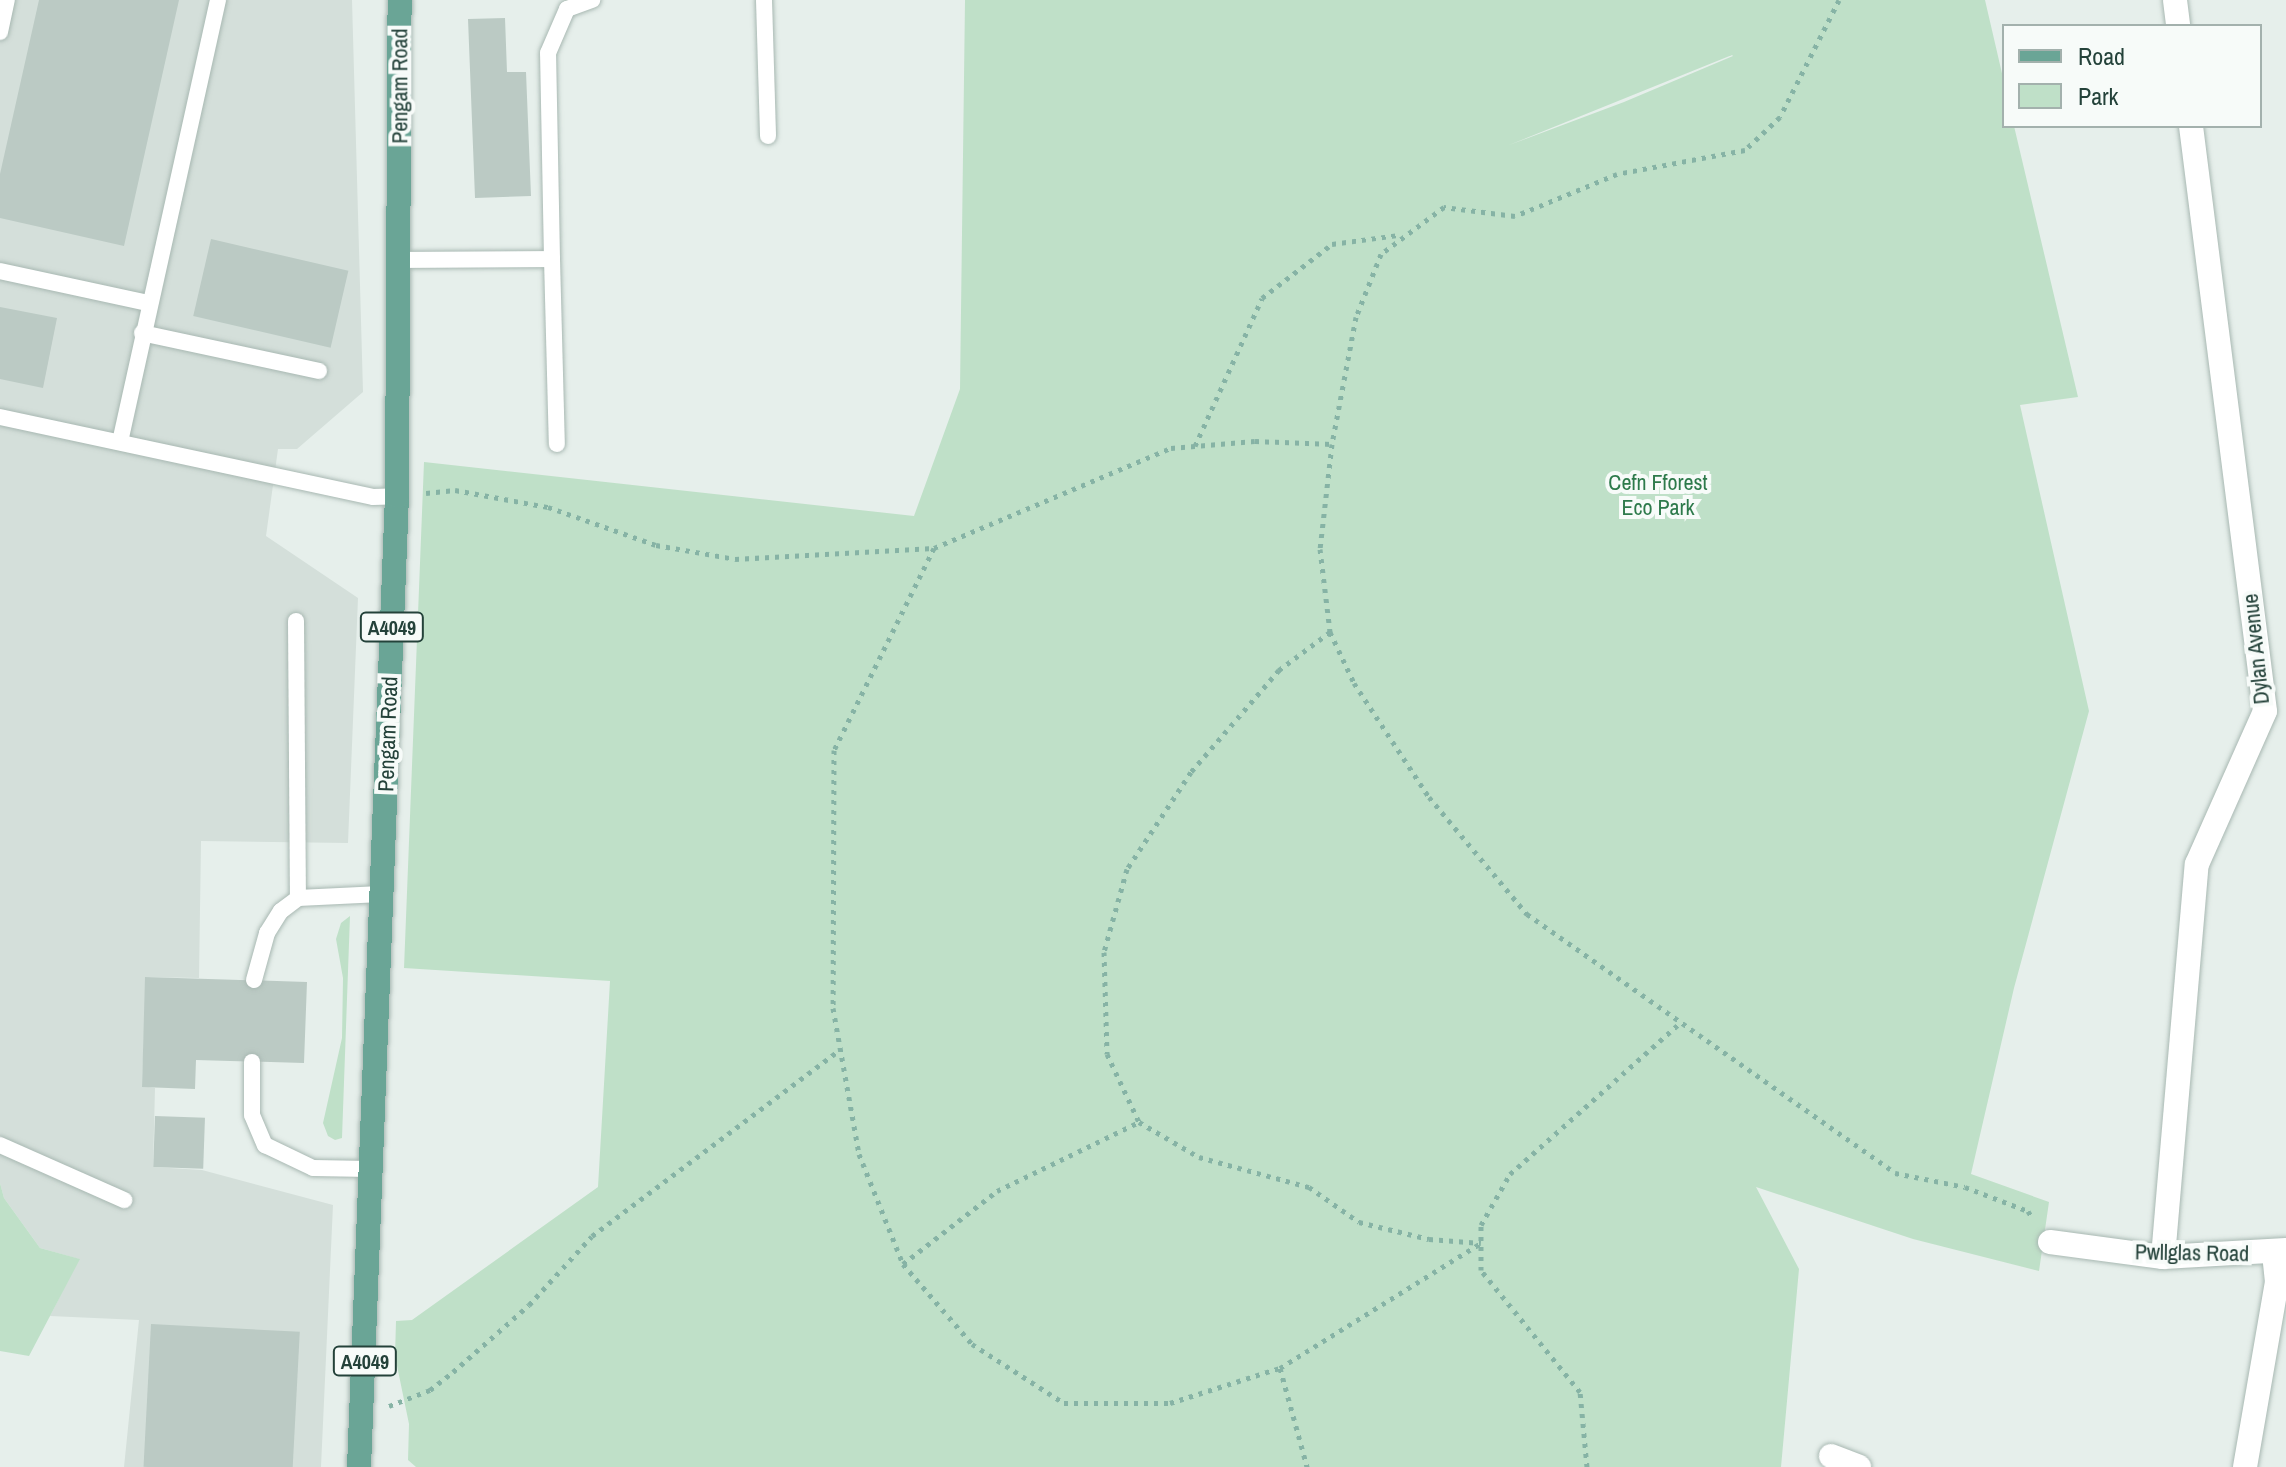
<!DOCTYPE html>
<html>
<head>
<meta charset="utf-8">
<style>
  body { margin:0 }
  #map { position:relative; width:2286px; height:1467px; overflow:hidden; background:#e6efeb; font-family:"Archivo Narrow",sans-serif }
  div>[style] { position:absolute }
  .built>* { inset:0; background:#d4dfda }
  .green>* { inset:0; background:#bfe0c8 }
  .building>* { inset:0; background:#bbcac4; transform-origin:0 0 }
  .path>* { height:5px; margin-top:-2.5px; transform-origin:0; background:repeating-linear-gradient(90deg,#86b3a5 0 4px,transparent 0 10px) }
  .roads { filter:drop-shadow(0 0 2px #a8b8b2) drop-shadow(0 0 2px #a8b8b2) }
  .service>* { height:16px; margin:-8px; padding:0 8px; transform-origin:8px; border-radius:8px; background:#fff }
  .minor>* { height:24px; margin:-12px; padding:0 12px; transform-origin:12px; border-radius:12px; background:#fff }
  .primary>* { height:24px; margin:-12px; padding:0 12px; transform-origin:12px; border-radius:12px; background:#6aa596 }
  span { translate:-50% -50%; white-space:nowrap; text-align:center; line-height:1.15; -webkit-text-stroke:8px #f7fbf9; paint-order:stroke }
  .shield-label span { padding:2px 6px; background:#f7fbf9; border:2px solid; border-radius:6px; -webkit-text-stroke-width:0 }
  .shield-label { font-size:20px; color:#24423a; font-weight:700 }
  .street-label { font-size:22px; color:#24423a }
  .park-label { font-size:22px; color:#2d7a4b }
  .legend { position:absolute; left:2002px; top:24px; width:260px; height:104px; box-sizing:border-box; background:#f7fbf9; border:2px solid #a3b1ad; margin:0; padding:10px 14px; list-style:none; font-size:24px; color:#24423a }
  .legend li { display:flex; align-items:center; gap:16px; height:40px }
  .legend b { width:40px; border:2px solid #a3b1ad }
</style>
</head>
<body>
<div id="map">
  <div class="built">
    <i style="clip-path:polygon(0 0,352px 0,363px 392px,297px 449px,278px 449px,266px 536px,358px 598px,348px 843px,201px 841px,199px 978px,146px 977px,142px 1086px,155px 1088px,153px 1167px,202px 1170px,333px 1205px,321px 1467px,124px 1467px,139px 1320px,50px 1316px,79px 1259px,40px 1248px,4px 1198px,0 1183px)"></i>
  </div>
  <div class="green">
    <i style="clip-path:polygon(evenodd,965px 0,1985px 0,2004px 82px,2004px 126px,2014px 126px,2078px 397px,2020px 405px,2089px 711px,2014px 988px,1971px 1174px,2049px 1202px,2039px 1271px,1913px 1239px,1756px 1187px,1799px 1269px,1781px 1467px,416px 1467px,408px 1460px,409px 1424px,395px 1356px,396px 1321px,412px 1320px,598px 1187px,610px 981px,404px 968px,424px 462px,914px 516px,960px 389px,965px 0,1733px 56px,1624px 102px,1509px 145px,1732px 55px,1733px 56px)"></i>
    <i style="clip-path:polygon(350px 916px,342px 1138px,335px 1140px,328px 1136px,323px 1123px,342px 1038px,343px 978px,336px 939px,341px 923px)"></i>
    <i style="clip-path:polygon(0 1183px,4px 1198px,40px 1248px,80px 1259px,29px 1356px,0 1351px)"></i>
  </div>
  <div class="building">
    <i style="clip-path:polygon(39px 0,179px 0,124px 246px,0 218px,0 174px)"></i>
    <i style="clip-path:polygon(505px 18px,507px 72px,526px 72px,531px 196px,475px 198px,468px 19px)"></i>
    <i style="left:211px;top:239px;width:141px;height:79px;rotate:13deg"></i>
    <i style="clip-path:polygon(0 307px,57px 318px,43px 388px,0 379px)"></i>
    <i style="clip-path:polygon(145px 977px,307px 982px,304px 1063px,196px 1060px,195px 1089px,142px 1087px)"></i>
    <i style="left:155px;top:1116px;width:50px;height:51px;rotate:2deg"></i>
    <i style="left:151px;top:1324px;width:149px;height:143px;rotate:3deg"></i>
  </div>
  <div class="path">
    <i style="left:1839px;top:0;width:131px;rotate:116.8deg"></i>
    <i style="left:1780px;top:117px;width:48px;rotate:136.7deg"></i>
    <i style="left:1745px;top:150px;width:130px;rotate:169.4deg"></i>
    <i style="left:1617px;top:174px;width:110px;rotate:157.6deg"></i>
    <i style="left:1515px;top:216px;width:72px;rotate:-172.8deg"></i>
    <i style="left:1444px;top:207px;width:79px;rotate:143.3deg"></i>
    <i style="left:1381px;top:254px;width:68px;rotate:111.6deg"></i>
    <i style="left:1356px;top:317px;width:129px;rotate:100.7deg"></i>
    <i style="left:1332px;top:444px;width:106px;rotate:96.5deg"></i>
    <i style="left:1320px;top:549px;width:84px;rotate:83.1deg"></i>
    <i style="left:1330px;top:632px;width:56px;rotate:64.8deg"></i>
    <i style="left:1354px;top:683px;width:136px;rotate:56.7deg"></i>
    <i style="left:1429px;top:797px;width:153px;rotate:50.1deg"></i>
    <i style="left:1527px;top:914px;width:450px;rotate:35.1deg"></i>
    <i style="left:1895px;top:1173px;width:71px;rotate:11.3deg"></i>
    <i style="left:1965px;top:1187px;width:67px;rotate:20.9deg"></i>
    <i style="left:2028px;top:1211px;width:9px;rotate:58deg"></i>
    <i style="left:1195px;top:446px;width:162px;rotate:-65.6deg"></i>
    <i style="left:1262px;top:298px;width:88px;rotate:-37.6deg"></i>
    <i style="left:1332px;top:244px;width:68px;rotate:-7.7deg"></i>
    <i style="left:426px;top:493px;width:29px;rotate:-6deg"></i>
    <i style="left:455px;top:490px;width:95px;rotate:10.4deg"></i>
    <i style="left:548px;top:507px;width:114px;rotate:19.4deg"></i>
    <i style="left:656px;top:545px;width:80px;rotate:10deg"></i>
    <i style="left:735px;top:559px;width:199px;rotate:-3.2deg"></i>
    <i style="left:934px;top:548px;width:257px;rotate:-22.9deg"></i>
    <i style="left:1171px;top:448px;width:84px;rotate:-4.8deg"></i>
    <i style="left:1255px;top:441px;width:77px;rotate:2.2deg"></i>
    <i style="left:934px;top:548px;width:225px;rotate:116.3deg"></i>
    <i style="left:834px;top:750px;width:258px;rotate:90.2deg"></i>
    <i style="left:833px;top:1008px;width:148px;rotate:79.9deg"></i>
    <i style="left:859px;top:1154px;width:118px;rotate:68.2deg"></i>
    <i style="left:903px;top:1264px;width:106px;rotate:49.2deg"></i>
    <i style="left:972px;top:1344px;width:109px;rotate:32.7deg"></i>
    <i style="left:1064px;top:1403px;width:106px"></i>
    <i style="left:1170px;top:1403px;width:115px;rotate:-17.7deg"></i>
    <i style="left:1280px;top:1368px;width:237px;rotate:-31.9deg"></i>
    <i style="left:1330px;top:632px;width:64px;rotate:143.3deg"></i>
    <i style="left:1279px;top:670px;width:135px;rotate:130.8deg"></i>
    <i style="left:1191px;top:772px;width:116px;rotate:123.4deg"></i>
    <i style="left:1127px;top:869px;width:86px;rotate:105.5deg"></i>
    <i style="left:1104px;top:952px;width:102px;rotate:88.3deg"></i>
    <i style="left:1107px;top:1054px;width:75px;rotate:64.8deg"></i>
    <i style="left:1139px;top:1122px;width:69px;rotate:30.3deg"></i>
    <i style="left:1199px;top:1157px;width:114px;rotate:15.3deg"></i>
    <i style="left:1309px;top:1187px;width:61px;rotate:35deg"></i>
    <i style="left:1359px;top:1222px;width:72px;rotate:13.7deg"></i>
    <i style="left:1429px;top:1239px;width:52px;rotate:4.4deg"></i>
    <i style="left:903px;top:1264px;width:119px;rotate:-37.8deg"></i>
    <i style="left:997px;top:1191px;width:158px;rotate:-25.9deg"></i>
    <i style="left:1280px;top:1368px;width:103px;rotate:74.7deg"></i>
    <i style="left:389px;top:1406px;width:44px;rotate:-21.3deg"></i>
    <i style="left:430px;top:1390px;width:29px;rotate:-38deg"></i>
    <i style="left:453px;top:1372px;width:101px;rotate:-41.4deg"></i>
    <i style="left:529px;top:1305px;width:93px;rotate:-47.6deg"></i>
    <i style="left:592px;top:1236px;width:310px;rotate:-36.9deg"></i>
    <i style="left:1587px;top:1467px;width:75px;rotate:-95.3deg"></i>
    <i style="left:1580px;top:1392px;width:157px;rotate:-129.1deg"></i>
    <i style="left:1481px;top:1270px;width:45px;rotate:-90deg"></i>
    <i style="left:1481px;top:1225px;width:59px;rotate:-60.4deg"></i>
    <i style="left:1510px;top:1174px;width:229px;rotate:-41.6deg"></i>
  </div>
  <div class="roads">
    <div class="service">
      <i style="left:764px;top:0;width:136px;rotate:88.3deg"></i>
      <i style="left:0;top:32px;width:33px;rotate:-78deg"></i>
      <i style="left:552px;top:259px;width:185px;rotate:88.5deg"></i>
      <i style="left:401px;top:260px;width:151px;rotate:-0.4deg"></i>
      <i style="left:552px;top:259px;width:206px;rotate:-91.1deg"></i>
      <i style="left:548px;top:53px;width:48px;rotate:-66.6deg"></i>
      <i style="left:567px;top:9px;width:27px;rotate:-20deg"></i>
      <i style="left:0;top:271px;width:151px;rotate:12.2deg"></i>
      <i style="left:142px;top:333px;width:181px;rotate:12.1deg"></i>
      <i style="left:0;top:417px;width:381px;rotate:12.1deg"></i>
      <i style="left:373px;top:497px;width:24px;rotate:-2deg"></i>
      <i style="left:120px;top:442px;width:453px;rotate:-77.5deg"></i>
      <i style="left:296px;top:621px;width:277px;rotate:89.6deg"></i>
      <i style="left:254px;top:980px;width:49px;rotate:-74.5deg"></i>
      <i style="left:267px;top:933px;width:26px;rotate:-58deg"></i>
      <i style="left:281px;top:911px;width:21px;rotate:-37deg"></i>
      <i style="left:298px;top:898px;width:83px;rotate:-2.8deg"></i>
      <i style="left:252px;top:1062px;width:53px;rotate:90deg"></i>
      <i style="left:252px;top:1115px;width:33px;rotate:67deg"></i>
      <i style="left:265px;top:1145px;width:53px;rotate:25.6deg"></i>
      <i style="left:313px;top:1168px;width:57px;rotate:1deg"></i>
      <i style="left:0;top:1145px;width:136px;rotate:23.9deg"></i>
    </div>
    <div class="minor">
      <i style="left:2175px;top:0;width:26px;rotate:83deg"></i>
      <i style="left:2050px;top:1242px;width:114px;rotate:7.6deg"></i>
      <i style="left:2163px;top:1257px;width:123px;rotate:-3.3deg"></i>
      <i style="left:2163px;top:1257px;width:394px;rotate:-85.1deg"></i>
      <i style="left:2197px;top:864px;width:167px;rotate:-66deg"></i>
      <i style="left:2265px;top:711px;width:590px;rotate:-97.21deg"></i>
      <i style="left:1831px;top:1456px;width:30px;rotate:21deg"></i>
      <i style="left:2245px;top:1467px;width:188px;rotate:-80.2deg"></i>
      <i style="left:2277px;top:1282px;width:29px;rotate:-96deg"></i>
    </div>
    <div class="primary">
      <i style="left:359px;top:1467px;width:972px;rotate:-87.76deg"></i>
      <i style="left:397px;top:496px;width:496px;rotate:-89.7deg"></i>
    </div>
  </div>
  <div class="shield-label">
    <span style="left:392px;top:627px">A4049</span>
    <span style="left:365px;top:1361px">A4049</span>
  </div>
  <div class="street-label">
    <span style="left:400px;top:86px;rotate:-90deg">Pengam Road</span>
    <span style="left:2256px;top:649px;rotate:-96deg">Dylan Avenue</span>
    <span style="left:388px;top:734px;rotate:-88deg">Pengam Road</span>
    <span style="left:2192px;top:1253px;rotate:1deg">Pwllglas Road</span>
  </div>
  <div class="park-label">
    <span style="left:1658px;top:495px">Cefn Fforest<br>Eco Park</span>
  </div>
  <ul class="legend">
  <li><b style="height:10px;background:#6aa596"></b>Road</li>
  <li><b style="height:22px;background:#bfe0c8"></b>Park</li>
  </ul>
</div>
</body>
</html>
